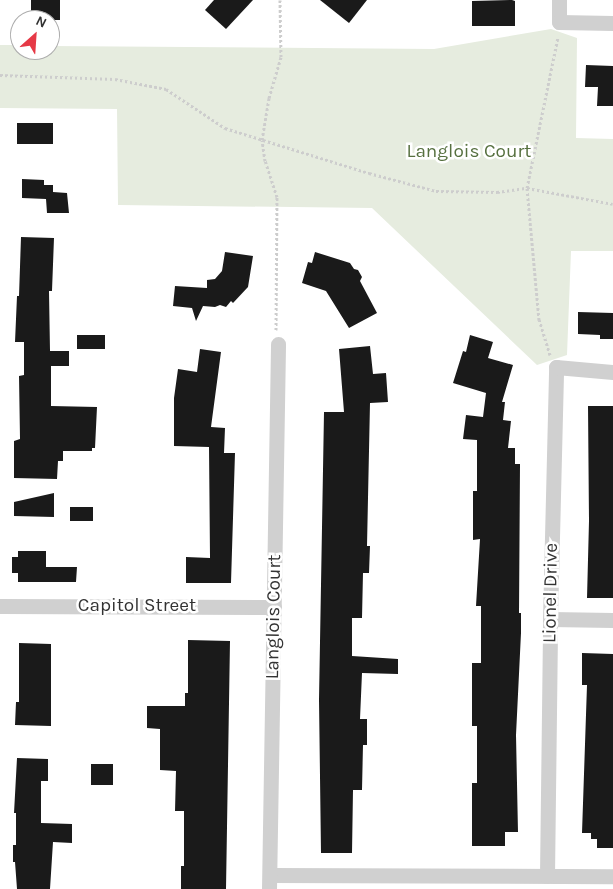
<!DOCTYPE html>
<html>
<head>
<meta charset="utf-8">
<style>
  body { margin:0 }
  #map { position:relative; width:613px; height:889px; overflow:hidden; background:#fff; font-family:Karla,sans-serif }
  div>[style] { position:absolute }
  .green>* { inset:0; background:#e6ecdf }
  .building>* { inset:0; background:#1a1a1a; transform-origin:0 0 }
  .path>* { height:3px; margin-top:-1.5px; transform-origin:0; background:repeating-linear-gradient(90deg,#cdcdcd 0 2.5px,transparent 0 5px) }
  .minor>* { height:15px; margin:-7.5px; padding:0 7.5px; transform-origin:7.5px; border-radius:7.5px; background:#d0d0d0 }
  span { translate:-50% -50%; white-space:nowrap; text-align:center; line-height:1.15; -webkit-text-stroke:5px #fff; paint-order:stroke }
  .park-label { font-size:19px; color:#56703f }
  .street-label { font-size:19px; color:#333 }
  .north { position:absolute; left:10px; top:10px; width:50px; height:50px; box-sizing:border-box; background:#fff; border:1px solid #adadad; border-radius:50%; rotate:26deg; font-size:14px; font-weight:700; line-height:20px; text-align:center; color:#333 }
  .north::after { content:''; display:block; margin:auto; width:18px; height:22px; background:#e63946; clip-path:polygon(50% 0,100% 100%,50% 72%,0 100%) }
</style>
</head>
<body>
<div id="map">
  <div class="green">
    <i style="clip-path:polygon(551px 29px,577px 38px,576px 138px,613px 139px,613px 251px,571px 251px,567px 355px,537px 365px,372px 208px,118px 205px,117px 109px,0 108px,0 45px,20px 45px,20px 50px,50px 50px,50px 46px,434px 49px)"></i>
  </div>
  <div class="building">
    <i style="left:31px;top:0;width:29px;height:20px"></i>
    <i style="clip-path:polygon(214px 0,253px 0,226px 29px,205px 10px)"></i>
    <i style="clip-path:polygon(320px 0,367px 0,349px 23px)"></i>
    <i style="clip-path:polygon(512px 0,515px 1px,515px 26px,472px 26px,472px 1px)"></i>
    <i style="clip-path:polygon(586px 65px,613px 66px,613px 106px,597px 106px,598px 87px,585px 87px)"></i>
    <i style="left:17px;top:123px;width:36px;height:21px"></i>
    <i style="clip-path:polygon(22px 179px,44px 180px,44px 185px,53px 185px,53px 192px,67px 193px,69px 213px,47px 213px,46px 199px,22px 198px)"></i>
    <i style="clip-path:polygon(21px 237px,54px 238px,52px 291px,49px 291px,50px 351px,69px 351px,69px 366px,51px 366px,51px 406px,97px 407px,95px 448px,92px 448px,92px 451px,63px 451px,63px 461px,58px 461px,57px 479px,14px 478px,14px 441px,20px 439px,19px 376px,24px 375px,24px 342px,15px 342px,17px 296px,19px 296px)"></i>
    <i style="clip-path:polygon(225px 252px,253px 256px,248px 287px,233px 303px,231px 301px,226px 307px,220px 305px,215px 307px,203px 306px,196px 321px,192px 308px,173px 306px,175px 286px,207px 288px,207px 280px,215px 279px,222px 271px)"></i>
    <i style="clip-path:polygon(315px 252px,350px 263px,354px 269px,358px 270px,362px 277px,360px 281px,377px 313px,349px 328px,326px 291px,302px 283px,308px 262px,312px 263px)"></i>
    <i style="clip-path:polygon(578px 312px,613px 313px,613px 339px,600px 339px,600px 335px,578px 334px)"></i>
    <i style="left:77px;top:335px;width:28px;height:14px"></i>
    <i style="clip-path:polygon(470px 335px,493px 342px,488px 358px,513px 365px,502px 402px,505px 402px,503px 420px,511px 421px,508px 448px,515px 448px,515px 464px,520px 464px,519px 613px,521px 613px,521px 633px,516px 735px,518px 832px,505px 832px,505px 846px,472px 846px,472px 783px,477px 783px,477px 726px,472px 726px,472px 663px,481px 663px,481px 606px,476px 606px,480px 539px,473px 540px,473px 491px,477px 491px,477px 440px,463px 439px,466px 415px,483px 417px,486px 393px,453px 383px,463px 351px,466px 352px)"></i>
    <i style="clip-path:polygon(370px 346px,373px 374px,386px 373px,388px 402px,370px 403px,367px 546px,370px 546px,369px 573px,363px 573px,362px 618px,352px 618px,352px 656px,398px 659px,398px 674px,362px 673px,360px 719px,367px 719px,367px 745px,363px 745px,362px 790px,353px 790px,352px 853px,321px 853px,319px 700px,324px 412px,344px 412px,339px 349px)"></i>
    <i style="clip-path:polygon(200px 349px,221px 352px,211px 427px,225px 428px,224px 453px,235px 453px,231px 583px,186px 583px,186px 557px,210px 558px,209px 447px,174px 446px,174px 398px,178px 369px,197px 372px)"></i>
    <i style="clip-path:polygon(588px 406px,613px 406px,613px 598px,587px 598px,589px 521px)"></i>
    <i style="clip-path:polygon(54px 493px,54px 517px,14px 516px,14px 502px)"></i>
    <i style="left:70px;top:507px;width:23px;height:14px"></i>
    <i style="clip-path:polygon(18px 551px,46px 551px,46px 567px,77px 567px,76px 582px,18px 582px,18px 573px,12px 573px,12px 557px,18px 557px)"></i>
    <i style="clip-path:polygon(188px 640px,230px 641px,226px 889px,181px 889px,181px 866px,184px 866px,184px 811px,175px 811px,176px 771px,160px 770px,160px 729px,147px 728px,147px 706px,185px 706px,185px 693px,188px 693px)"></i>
    <i style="clip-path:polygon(19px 643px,51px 644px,51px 726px,15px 725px,16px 702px,19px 702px)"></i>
    <i style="clip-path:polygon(582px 653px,613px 654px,613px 848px,597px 848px,597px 839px,591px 839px,591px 833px,582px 833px,587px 685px,582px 685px)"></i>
    <i style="clip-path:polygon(17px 758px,48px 759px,48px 781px,41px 781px,41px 823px,72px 824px,72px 843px,53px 842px,50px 889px,17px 889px,15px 862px,13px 862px,13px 845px,16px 845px,16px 813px,14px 813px)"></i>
    <i style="left:91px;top:764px;width:22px;height:21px"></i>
  </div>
  <div class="path">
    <i style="left:0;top:75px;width:115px;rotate:2deg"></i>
    <i style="left:115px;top:79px;width:52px;rotate:11.1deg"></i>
    <i style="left:166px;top:89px;width:71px;rotate:33.5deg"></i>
    <i style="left:225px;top:128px;width:151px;rotate:17.4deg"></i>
    <i style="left:369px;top:173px;width:69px;rotate:15deg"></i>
    <i style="left:436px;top:191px;width:61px;rotate:0.9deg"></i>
    <i style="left:497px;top:192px;width:30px;rotate:-8deg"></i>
    <i style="left:527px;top:188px;width:87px;rotate:10.5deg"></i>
    <i style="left:276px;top:330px;width:133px;rotate:-89.6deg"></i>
    <i style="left:277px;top:197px;width:38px;rotate:-108deg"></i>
    <i style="left:265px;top:161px;width:21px;rotate:-98deg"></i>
    <i style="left:262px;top:140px;width:43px;rotate:-80.5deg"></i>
    <i style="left:269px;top:98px;width:43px;rotate:-73.7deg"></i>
    <i style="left:281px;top:57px;width:57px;rotate:-91deg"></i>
    <i style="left:550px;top:355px;width:37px;rotate:-107deg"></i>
    <i style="left:539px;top:320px;width:133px;rotate:-95.2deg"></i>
    <i style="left:527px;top:188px;width:154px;rotate:-78.4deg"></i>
  </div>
  <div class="minor">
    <i style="left:559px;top:0;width:22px;rotate:90deg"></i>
    <i style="left:559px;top:22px;width:54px;rotate:1.1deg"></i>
    <i style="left:0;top:606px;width:274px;rotate:0.2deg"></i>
    <i style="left:550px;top:619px;width:63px;rotate:0.9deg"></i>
    <i style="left:270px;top:875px;width:343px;rotate:0.2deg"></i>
    <i style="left:547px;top:876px;width:257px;rotate:-89.3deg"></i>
    <i style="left:550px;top:619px;width:252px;rotate:-88.6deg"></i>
    <i style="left:556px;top:367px;width:57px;rotate:5deg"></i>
    <i style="left:269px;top:889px;width:545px;rotate:-89.05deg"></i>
  </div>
  <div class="park-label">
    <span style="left:469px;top:152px">Langlois Court</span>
  </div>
  <div class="street-label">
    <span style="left:551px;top:593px;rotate:-89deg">Lionel Drive</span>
    <span style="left:137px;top:606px">Capitol Street</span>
    <span style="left:274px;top:617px;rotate:-89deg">Langlois Court</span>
  </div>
  <div class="north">N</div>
</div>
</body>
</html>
